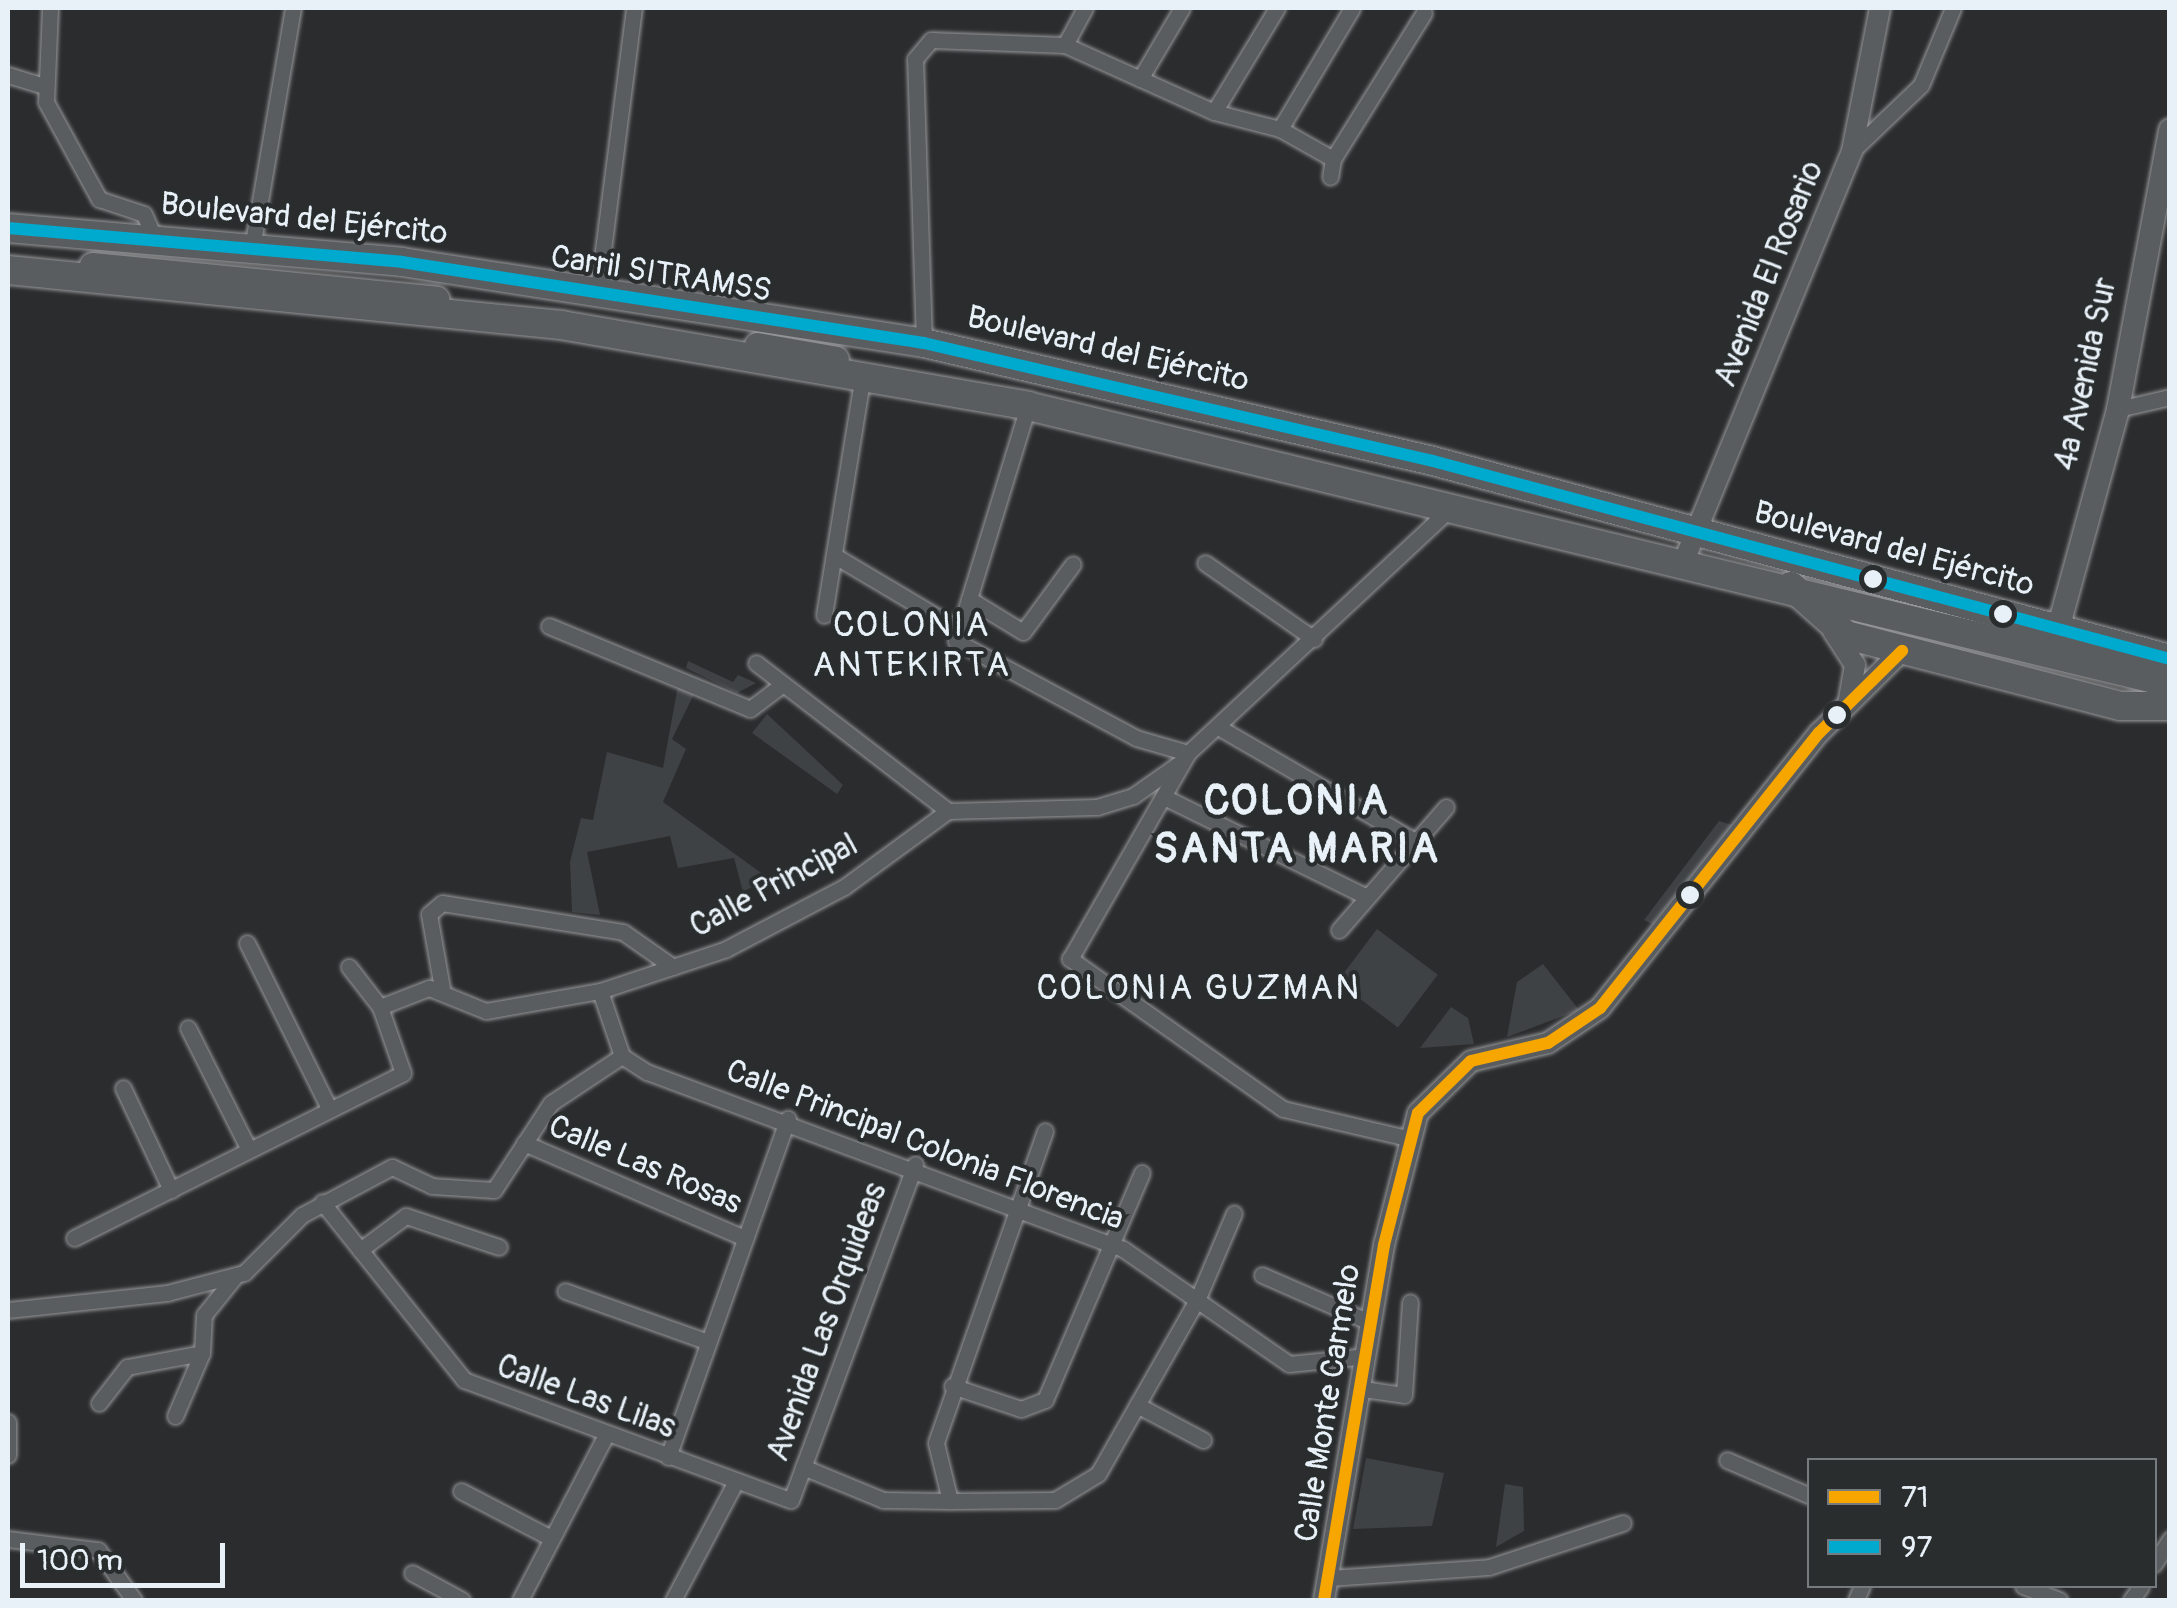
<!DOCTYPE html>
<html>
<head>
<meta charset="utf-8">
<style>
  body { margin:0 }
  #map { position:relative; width:2177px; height:1608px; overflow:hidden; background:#2b2c2d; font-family:Pangolin,sans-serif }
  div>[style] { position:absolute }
  .green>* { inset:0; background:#3f4244; transform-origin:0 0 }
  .roads { filter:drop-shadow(0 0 2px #96989a) drop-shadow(0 0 2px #96989a) }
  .minor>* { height:15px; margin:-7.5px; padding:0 7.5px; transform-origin:7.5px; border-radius:7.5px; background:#5a5d60 }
  .tertiary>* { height:20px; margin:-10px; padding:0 10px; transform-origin:10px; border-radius:10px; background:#5a5d60 }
  .secondary>* { height:22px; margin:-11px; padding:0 11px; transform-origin:11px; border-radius:11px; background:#5a5d60 }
  .primary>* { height:25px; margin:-12.5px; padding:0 12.5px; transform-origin:12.5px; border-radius:12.5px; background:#5a5d60 }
  .trunk>* { height:28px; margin:-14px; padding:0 14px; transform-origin:14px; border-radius:14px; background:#5a5d60 }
  .bus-1>* { height:12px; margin:-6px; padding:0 6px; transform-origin:6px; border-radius:6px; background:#f7a600 }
  .bus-2>* { height:12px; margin:-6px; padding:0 6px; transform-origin:6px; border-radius:6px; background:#00a9ce }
  .dots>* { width:28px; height:28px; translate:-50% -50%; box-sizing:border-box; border:5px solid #2a2d2e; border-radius:50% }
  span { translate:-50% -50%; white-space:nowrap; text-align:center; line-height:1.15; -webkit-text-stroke:8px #2a2d2e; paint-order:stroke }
  .street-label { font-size:32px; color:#e8f1f8 }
  .neighbourhood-label { font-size:35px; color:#e8f1f8; letter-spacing:2.5px }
  .district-label { font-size:42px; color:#e8f1f8; font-weight:700; letter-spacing:2.5px }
  .frame { position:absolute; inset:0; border:10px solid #e8f1f8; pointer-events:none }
  .legend { position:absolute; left:1807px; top:1458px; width:350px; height:130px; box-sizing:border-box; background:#2a2d2e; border:2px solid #767b7f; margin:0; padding:12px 18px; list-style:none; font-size:30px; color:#e8f1f8 }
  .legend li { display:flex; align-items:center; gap:20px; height:50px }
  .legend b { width:50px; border:2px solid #767b7f }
  .scale { position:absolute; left:20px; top:1543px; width:205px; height:45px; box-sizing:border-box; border:5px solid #e8f1f8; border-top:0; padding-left:12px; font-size:30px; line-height:35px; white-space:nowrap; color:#e8f1f8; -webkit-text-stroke:8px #2a2d2e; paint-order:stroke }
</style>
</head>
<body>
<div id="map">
  <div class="green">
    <i style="clip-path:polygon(688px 661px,733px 682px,738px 675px,756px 683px,737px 693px,686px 668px)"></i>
    <i style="clip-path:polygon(679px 680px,695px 692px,672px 739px,686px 749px,663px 802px,768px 878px,743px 892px,734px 858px,678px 868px,670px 836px,587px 852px,600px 915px,572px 912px,570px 862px,581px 818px,593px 820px,607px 752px,663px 768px)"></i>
    <i style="clip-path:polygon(767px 714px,843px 785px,837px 794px,752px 733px)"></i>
    <i style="clip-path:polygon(1719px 821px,1732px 825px,1652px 924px,1644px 920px)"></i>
    <i style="left:1377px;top:929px;width:76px;height:66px;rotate:37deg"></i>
    <i style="clip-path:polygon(1543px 964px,1579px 1010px,1507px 1037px,1517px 982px)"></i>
    <i style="clip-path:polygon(1451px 1007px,1468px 1018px,1474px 1044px,1420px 1048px)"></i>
    <i style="clip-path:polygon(1366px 1458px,1444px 1473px,1432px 1526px,1353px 1529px)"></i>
    <i style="clip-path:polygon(1505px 1484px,1523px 1487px,1524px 1531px,1496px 1547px)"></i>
  </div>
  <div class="roads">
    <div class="minor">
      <i style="left:50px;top:8px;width:94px;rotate:92.4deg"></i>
      <i style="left:46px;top:102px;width:111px;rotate:61.3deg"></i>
      <i style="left:99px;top:199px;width:47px;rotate:18.4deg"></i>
      <i style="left:144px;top:214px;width:28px;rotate:67deg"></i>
      <i style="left:1065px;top:45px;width:42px;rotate:-61.6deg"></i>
      <i style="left:8px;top:75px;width:39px;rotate:17deg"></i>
      <i style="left:1140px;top:79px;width:82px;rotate:-59.4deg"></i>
      <i style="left:1214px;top:112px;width:122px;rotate:-58.8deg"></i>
      <i style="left:1280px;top:129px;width:141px;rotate:-59.2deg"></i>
      <i style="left:1852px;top:151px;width:95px;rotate:-43.7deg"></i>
      <i style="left:1921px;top:85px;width:83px;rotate:-67.4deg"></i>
      <i style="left:1333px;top:159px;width:172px;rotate:-58.1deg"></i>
      <i style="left:252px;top:248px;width:243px;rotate:-80.3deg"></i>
      <i style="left:598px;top:289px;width:283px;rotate:-82.7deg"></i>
      <i style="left:924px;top:343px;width:284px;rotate:-91.8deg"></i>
      <i style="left:915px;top:59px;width:25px;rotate:-50deg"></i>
      <i style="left:931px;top:40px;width:134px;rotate:2.1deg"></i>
      <i style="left:1065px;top:45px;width:163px;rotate:24.2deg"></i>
      <i style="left:1214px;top:112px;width:68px;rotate:14.4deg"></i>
      <i style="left:1280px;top:129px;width:61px;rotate:29.5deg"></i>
      <i style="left:1333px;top:159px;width:18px;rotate:99deg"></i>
      <i style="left:1028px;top:406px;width:246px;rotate:107deg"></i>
      <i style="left:956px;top:641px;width:204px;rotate:28.3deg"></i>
      <i style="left:1136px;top:738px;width:54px;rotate:16.1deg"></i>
      <i style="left:2118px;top:409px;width:53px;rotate:-13deg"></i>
      <i style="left:835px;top:556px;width:137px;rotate:30.7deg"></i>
      <i style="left:1205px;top:563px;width:133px;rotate:34.9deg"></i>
      <i style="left:969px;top:599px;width:63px;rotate:31.4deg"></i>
      <i style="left:1023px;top:632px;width:84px;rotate:-53.7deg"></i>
      <i style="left:824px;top:615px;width:243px;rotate:-80.8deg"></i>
      <i style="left:549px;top:626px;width:217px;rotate:22.4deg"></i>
      <i style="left:750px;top:709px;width:41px;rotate:-37.1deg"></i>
      <i style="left:756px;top:663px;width:242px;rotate:37.6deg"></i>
      <i style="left:1218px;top:727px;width:228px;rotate:30.1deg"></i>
      <i style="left:1168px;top:799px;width:220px;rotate:26.2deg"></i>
      <i style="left:1339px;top:930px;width:163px;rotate:-49deg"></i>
      <i style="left:247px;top:943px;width:186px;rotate:63.6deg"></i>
      <i style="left:442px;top:988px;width:75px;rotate:-100deg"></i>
      <i style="left:429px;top:914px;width:17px;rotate:-40deg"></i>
      <i style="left:442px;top:903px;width:183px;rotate:9.1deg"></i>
      <i style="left:623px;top:932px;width:61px;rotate:35deg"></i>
      <i style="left:600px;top:991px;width:69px;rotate:71.3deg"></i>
      <i style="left:622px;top:1056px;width:30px;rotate:33deg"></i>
      <i style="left:647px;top:1072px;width:508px;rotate:20.4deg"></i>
      <i style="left:1123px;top:1249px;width:202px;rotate:34.7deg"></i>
      <i style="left:1289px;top:1364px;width:78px;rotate:-5.9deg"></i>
      <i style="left:380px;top:1007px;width:53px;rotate:-21.2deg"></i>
      <i style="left:429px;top:988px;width:61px;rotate:22deg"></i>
      <i style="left:486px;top:1011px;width:116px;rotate:-10deg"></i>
      <i style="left:600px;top:991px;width:133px;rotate:-18.4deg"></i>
      <i style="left:726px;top:949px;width:133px;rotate:-27.7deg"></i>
      <i style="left:844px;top:887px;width:129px;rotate:-36.2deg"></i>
      <i style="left:948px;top:811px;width:149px;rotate:-1.5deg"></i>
      <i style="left:1097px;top:807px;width:38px;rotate:-17deg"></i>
      <i style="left:1133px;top:796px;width:54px;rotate:-35.2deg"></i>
      <i style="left:188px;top:1028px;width:136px;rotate:63.4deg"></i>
      <i style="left:123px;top:1088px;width:113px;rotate:64.8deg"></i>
      <i style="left:1045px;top:1131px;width:330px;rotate:109.3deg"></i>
      <i style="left:936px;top:1443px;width:60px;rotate:76.4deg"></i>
      <i style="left:950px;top:1501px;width:105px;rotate:-0.5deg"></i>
      <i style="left:1055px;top:1500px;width:50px;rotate:-31.2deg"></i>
      <i style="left:1098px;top:1474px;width:202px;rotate:-60.4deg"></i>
      <i style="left:1198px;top:1298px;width:92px;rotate:-67deg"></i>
      <i style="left:1407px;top:1138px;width:127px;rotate:-166.8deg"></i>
      <i style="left:1283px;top:1109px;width:261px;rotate:-144.8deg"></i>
      <i style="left:1070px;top:959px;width:237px;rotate:-60.2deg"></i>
      <i style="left:1188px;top:753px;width:359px;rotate:-43deg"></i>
      <i style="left:524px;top:1143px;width:241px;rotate:23.3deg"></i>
      <i style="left:322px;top:1202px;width:228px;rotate:51.4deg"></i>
      <i style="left:464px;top:1380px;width:348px;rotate:20.2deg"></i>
      <i style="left:791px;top:1500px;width:358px;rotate:-69.7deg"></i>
      <i style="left:74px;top:1238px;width:368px;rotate:-26.6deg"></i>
      <i style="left:403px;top:1073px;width:70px;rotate:-109.2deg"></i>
      <i style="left:380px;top:1007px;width:51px;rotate:-127.8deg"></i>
      <i style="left:360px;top:1250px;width:57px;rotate:-36.5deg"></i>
      <i style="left:406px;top:1216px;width:98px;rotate:18.4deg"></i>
      <i style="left:1262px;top:1275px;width:120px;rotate:23.6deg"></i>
      <i style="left:565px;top:1291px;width:152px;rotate:19.6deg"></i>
      <i style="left:8px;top:1310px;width:160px;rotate:-6.1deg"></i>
      <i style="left:167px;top:1293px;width:80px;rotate:-14.6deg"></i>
      <i style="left:244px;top:1273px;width:82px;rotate:-45deg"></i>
      <i style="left:302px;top:1215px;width:102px;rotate:-28.1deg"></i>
      <i style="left:392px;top:1167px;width:44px;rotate:25.4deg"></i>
      <i style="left:432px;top:1186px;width:62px;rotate:3.7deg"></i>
      <i style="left:494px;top:1190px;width:104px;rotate:-56.8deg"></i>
      <i style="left:551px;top:1103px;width:85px;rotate:-33.5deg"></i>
      <i style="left:952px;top:1386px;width:73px;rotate:18.4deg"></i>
      <i style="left:1021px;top:1409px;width:26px;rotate:-21deg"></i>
      <i style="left:1045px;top:1400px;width:247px;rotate:-66.9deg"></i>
      <i style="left:1363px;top:1389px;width:41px;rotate:8.3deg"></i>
      <i style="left:1404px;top:1395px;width:93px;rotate:-86.3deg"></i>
      <i style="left:99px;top:1403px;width:46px;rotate:-52.1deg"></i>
      <i style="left:127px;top:1367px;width:76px;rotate:-10.6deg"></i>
      <i style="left:1137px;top:1405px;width:75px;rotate:27.9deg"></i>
      <i style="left:175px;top:1416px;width:69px;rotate:-66.8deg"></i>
      <i style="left:202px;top:1353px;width:38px;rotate:-87deg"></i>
      <i style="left:204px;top:1315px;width:51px;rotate:-51.3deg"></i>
      <i style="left:8px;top:1422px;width:33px;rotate:90deg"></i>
      <i style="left:668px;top:1457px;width:359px;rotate:-70.5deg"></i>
      <i style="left:1727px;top:1460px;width:90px;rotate:23.4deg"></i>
      <i style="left:803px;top:1467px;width:87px;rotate:22.4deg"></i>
      <i style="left:883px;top:1500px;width:67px;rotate:0.9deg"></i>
      <i style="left:461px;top:1491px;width:102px;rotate:27.6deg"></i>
      <i style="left:8px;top:1539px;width:91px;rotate:7deg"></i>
      <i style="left:98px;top:1550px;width:62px;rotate:54.2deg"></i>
      <i style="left:2154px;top:1564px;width:30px;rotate:-57deg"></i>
      <i style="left:412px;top:1573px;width:57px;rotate:28.4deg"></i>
      <i style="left:1329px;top:1578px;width:160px;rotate:-3.9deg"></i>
      <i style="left:1489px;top:1567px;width:141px;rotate:-18.2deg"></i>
      <i style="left:2023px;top:1586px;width:39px;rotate:21deg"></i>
      <i style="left:520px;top:1600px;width:186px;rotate:-62.5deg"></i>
      <i style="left:673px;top:1600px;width:135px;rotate:-62.1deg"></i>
      <i style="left:1856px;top:1600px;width:15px;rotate:-67deg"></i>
      <i style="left:2131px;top:1600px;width:17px;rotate:-54deg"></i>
    </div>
    <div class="tertiary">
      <i style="left:1686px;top:556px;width:438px;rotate:-67.7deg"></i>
      <i style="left:1852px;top:151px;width:146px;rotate:-78.9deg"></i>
      <i style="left:1833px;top:631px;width:40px;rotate:57.1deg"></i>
      <i style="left:1855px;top:665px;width:35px;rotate:100deg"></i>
      <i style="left:1324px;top:1600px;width:360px;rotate:-80.4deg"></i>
      <i style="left:1384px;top:1245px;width:136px;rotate:-75.6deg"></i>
      <i style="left:1418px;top:1113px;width:74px;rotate:-44.5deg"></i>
      <i style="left:1471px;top:1061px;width:79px;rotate:-13.2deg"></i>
      <i style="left:1548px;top:1043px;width:63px;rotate:-33.9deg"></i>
      <i style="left:1600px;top:1008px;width:352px;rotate:-51.5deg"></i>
      <i style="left:1819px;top:733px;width:117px;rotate:-44.7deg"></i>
    </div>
    <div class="secondary">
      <i style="left:2058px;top:629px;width:228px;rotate:-74.7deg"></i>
      <i style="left:2118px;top:409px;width:284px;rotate:-79.4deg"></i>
    </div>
    <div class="primary">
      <i style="left:92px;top:265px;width:346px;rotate:5.6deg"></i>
      <i style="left:757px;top:345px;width:80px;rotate:10deg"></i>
    </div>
    <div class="trunk">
      <i style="left:8px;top:228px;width:395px;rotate:4.9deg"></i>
      <i style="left:402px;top:262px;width:528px;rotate:8.82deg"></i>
      <i style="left:924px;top:343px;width:522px;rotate:13.05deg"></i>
      <i style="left:1433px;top:461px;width:763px;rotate:15.04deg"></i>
      <i style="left:8px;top:270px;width:556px;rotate:5.68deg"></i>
      <i style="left:561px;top:325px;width:474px;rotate:9.8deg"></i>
      <i style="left:1028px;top:406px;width:1175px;rotate:13.63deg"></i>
      <i style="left:1791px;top:586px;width:74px;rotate:41.7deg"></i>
      <i style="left:1846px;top:635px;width:283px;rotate:14.5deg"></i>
      <i style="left:2120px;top:706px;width:50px"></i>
    </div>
  </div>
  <div class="bus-1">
    <i style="left:1324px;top:1600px;width:360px;rotate:-80.4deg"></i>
    <i style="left:1384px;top:1245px;width:136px;rotate:-75.6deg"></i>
    <i style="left:1418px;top:1113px;width:74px;rotate:-44.5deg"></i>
    <i style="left:1471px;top:1061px;width:79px;rotate:-13.2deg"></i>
    <i style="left:1548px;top:1043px;width:63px;rotate:-33.9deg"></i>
    <i style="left:1600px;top:1008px;width:352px;rotate:-51.5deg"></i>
    <i style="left:1819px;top:733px;width:117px;rotate:-44.7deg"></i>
  </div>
  <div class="bus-2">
    <i style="left:8px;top:228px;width:395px;rotate:4.9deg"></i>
    <i style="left:402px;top:262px;width:528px;rotate:8.82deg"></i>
    <i style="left:924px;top:343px;width:522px;rotate:13.05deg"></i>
    <i style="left:1433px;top:461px;width:763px;rotate:15.04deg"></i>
  </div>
  <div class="dots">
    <i style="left:1873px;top:579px;background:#e8f1f8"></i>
    <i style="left:2003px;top:614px;background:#e8f1f8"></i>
    <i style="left:1837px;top:715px;background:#e8f1f8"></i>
    <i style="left:1690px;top:895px;background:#e8f1f8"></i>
  </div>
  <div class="street-label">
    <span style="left:304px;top:219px;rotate:6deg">Boulevard del Ejército</span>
    <span style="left:661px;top:274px;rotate:9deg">Carril SITRAMSS</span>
    <span style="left:1769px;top:274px;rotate:-68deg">Avenida El Rosario</span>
    <span style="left:1108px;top:349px;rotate:13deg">Boulevard del Ejército</span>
    <span style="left:2086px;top:374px;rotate:-78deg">4a Avenida Sur</span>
    <span style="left:1894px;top:549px;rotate:15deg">Boulevard del Ejército</span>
    <span style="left:774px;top:886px;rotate:-28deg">Calle Principal</span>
    <span style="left:925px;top:1145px;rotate:21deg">Calle Principal Colonia Florencia</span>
    <span style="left:645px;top:1165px;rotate:23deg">Calle Las Rosas</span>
    <span style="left:827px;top:1322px;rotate:-70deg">Avenida Las Orquideas</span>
    <span style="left:586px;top:1397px;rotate:20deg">Calle Las Lilas</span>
    <span style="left:1328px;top:1403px;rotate:-81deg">Calle Monte Carmelo</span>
  </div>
  <div class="neighbourhood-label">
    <span style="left:912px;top:645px">COLONIA<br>ANTEKIRTA</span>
    <span style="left:1199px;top:988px">COLONIA GUZMAN</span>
  </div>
  <div class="district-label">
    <span style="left:1297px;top:825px">COLONIA<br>SANTA MARIA</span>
  </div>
  <div class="frame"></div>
  <ul class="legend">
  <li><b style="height:12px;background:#f7a600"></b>71</li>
  <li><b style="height:12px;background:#00a9ce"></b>97</li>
  </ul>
  <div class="scale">100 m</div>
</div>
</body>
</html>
